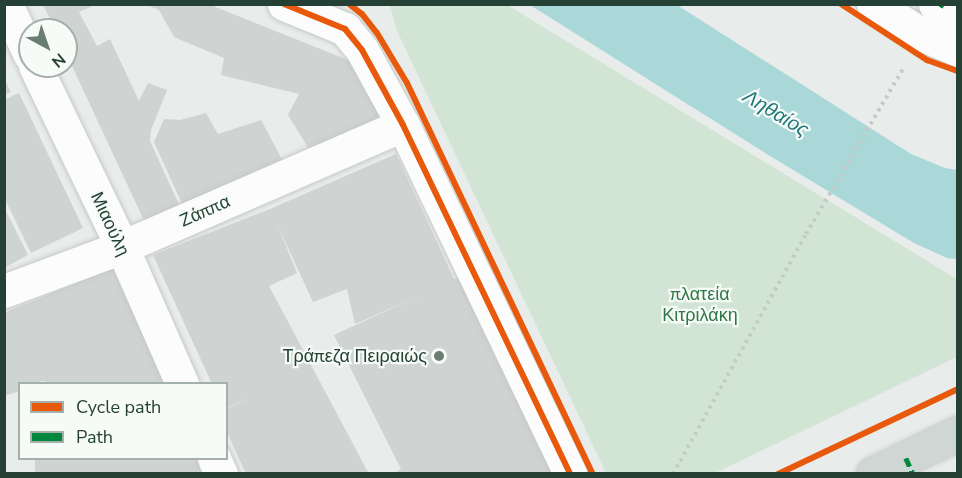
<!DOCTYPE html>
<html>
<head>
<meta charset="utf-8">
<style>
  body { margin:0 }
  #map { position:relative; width:962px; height:478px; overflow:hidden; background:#e8ecea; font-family:"Nunito Sans",sans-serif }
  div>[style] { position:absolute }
  .green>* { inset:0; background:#d2e5d5 }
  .water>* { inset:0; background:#aad8d8 }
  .building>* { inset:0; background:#cfd3d1; transform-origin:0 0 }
  .path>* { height:4px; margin-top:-2px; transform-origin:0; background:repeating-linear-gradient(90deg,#c3cbc7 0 3px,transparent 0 7.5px) }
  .roads { filter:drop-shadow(0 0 2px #c5c9c7) drop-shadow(0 0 2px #c5c9c7) }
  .minor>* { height:33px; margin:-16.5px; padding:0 16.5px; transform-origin:16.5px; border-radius:16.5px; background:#fcfcfc }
  .major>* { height:33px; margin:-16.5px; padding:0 16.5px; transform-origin:16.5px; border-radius:16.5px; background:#cfd7d4 }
  .quiet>* { height:4.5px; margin-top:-2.25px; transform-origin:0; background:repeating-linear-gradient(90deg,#00873e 0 9px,transparent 0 13.5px) }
  .cycleway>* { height:6px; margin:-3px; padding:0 3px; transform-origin:3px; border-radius:3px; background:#e8590c }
  .dots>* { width:16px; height:16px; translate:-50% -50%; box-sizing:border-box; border:3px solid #f7fbf8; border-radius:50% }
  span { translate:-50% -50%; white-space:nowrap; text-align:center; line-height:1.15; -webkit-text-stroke:4.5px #f7fbf8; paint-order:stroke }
  .street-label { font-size:18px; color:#254136 }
  .park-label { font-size:18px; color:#307743 }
  .poi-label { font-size:18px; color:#254136 }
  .right { translate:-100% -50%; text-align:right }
  .water-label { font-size:20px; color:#1f787c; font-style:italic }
  .frame { position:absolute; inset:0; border:6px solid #254136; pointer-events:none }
  .legend { position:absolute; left:18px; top:382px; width:210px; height:78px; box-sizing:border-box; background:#f7fbf8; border:2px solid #a3b1aa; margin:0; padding:8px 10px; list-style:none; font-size:18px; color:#254136 }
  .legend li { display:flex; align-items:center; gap:12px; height:30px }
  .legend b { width:30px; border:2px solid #a3b1aa }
  .north { position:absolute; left:18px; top:18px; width:60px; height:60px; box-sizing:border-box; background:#f7fbf8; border:2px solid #a3b1aa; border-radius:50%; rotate:140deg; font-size:16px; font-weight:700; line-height:24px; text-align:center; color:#254136 }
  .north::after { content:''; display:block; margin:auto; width:21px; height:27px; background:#697d75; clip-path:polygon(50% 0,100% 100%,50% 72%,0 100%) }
</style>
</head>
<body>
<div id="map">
  <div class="green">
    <i style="clip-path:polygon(390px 5px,507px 5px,957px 279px,957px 357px,715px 473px,606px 473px,397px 31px)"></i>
  </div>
  <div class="water">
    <i style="clip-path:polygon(530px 5px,677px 5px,911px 154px,945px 168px,957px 170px,957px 259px,947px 258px,914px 243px,765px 153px)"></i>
  </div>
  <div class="building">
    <i style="clip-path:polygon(43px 4px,97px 4px,79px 12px,97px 46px,110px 39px,139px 101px,148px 83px,167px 90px,151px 130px,150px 141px,181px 209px,147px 227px,66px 53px,66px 30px,55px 30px)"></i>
    <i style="clip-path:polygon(145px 4px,208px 4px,353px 62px,387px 131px,315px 159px,288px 115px,299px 94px,221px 75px,224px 58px,174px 37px,159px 10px)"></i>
    <i style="clip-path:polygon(4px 79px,11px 92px,4px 95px)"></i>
    <i style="clip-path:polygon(19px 93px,83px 228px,31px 253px,4px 197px,4px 100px)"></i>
    <i style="clip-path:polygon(206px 113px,218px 134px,261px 120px,286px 167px,184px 208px,154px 142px,164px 119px,180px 120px)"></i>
    <i style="clip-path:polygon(396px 154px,454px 279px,459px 277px,558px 474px,393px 474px,401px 469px,334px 335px,421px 295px,355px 324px,347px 289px,313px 302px,277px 224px,297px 273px,269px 286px,369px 474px,246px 474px,226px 430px,226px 409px,251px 397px,226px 408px,226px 384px,212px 384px,153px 255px,270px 209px)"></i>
    <i style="clip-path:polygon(4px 207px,28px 255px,4px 268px)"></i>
    <i style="clip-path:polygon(118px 266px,166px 384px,46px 384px,45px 381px,20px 384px,20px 391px,4px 396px,4px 313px)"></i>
    <i style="left:35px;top:459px;width:165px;height:17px"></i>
  </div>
  <div class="path">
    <i style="left:673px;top:474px;width:274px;rotate:-61deg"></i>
    <i style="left:806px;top:234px;width:194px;rotate:-59.6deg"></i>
  </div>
  <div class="roads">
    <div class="minor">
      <i style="left:6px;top:4px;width:56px;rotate:64.8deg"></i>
      <i style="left:284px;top:4px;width:66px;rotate:22.3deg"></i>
      <i style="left:345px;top:29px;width:27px;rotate:51deg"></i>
      <i style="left:362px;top:50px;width:85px;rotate:61.3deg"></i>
      <i style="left:403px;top:125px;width:387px;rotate:64.4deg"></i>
      <i style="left:873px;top:4px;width:59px;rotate:31.8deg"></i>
      <i style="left:923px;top:35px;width:38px;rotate:23deg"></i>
      <i style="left:935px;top:4px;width:26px;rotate:29deg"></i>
      <i style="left:35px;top:66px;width:201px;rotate:64.3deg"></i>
      <i style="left:122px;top:247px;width:150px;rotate:66.3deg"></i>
      <i style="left:4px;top:291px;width:126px;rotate:-20.4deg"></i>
      <i style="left:122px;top:247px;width:306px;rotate:-23.5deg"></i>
      <i style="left:214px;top:458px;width:17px;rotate:66deg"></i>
    </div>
    <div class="major">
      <i style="left:873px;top:474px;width:94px;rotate:-25.8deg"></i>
    </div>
  </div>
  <div class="quiet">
    <i style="left:940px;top:7px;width:4px;rotate:-56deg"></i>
    <i style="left:906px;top:458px;width:17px;rotate:66deg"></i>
  </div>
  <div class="cycleway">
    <i style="left:284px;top:4px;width:66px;rotate:22.3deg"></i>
    <i style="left:345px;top:29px;width:27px;rotate:51deg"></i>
    <i style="left:362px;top:50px;width:85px;rotate:61.3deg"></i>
    <i style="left:403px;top:125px;width:387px;rotate:64.4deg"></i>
    <i style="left:349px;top:4px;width:16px;rotate:38deg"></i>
    <i style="left:362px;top:14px;width:24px;rotate:52deg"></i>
    <i style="left:377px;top:33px;width:58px;rotate:59deg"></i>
    <i style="left:407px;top:83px;width:433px;rotate:64.6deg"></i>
    <i style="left:841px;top:4px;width:103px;rotate:33.1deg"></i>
    <i style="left:927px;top:60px;width:33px;rotate:20deg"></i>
    <i style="left:778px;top:474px;width:199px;rotate:-25.3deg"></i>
  </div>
  <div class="dots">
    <i style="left:439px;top:356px;background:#697d75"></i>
  </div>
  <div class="street-label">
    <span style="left:205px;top:211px;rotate:-24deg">Ζάππα</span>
    <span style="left:110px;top:224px;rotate:65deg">Μιαούλη</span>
  </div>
  <div class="park-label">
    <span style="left:700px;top:305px">πλατεία<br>Κιτριλάκη</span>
  </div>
  <div class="poi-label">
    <span class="right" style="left:427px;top:356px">Τράπεζα Πειραιώς</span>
  </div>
  <div class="water-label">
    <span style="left:776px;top:113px;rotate:31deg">Ληθαίος</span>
  </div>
  <div class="frame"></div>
  <ul class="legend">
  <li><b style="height:8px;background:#e8590c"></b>Cycle path</li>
  <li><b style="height:8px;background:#00873e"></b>Path</li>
  </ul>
  <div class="north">N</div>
</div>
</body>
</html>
